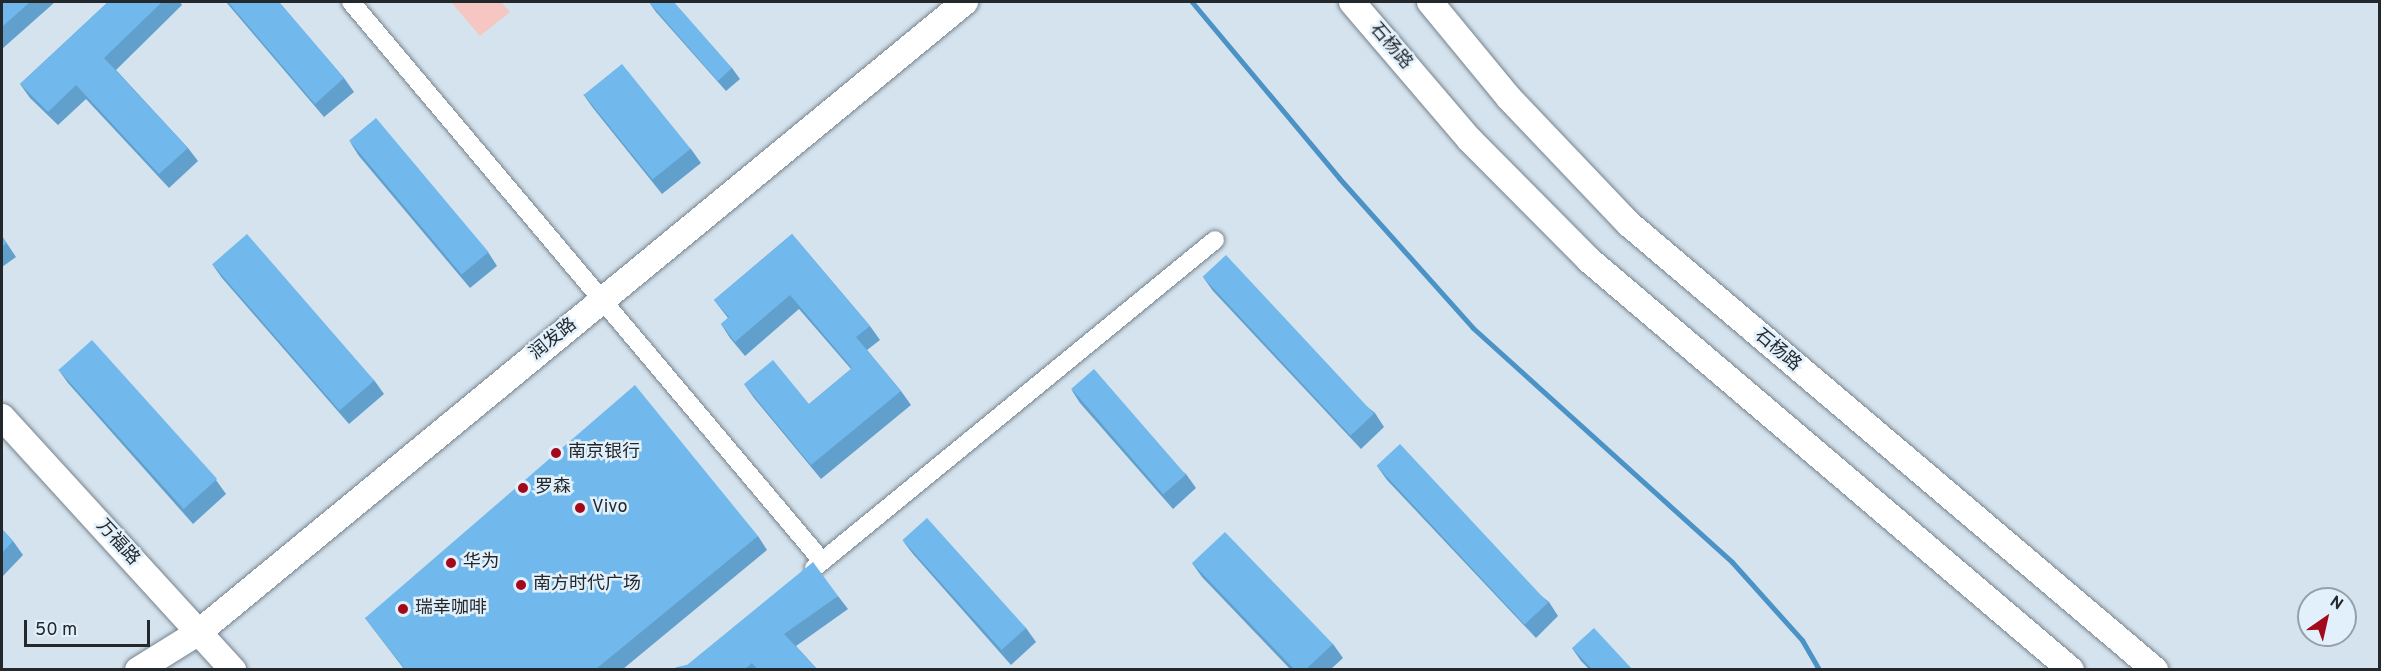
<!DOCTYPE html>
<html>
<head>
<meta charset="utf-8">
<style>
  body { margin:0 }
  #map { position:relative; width:2381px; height:671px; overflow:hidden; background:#d5e3ee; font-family:Overpass,"Noto Sans SC",sans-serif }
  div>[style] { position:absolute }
  .green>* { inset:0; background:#f5c6c2 }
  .stream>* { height:5px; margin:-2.5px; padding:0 2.5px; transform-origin:2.5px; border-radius:2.5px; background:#4b93c6 }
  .roads { filter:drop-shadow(0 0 2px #75828c) drop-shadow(0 0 2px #75828c) }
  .street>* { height:18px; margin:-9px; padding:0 9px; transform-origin:9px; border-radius:9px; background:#fff }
  .secondary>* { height:26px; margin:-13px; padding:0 13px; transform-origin:13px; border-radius:13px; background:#fff }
  .wall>* { inset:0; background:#619fcc }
  .building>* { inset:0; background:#71b9ed; transform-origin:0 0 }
  .dots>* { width:16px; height:16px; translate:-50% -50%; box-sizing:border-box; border:3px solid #e2f0fb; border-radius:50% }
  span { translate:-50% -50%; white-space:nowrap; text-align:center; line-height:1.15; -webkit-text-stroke:5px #e2f0fb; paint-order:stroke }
  .street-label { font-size:18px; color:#23282c }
  .poi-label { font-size:18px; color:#23282c }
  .left { translate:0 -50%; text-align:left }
  .frame { position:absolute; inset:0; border:3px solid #23282c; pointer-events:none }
  .north { position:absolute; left:2297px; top:587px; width:60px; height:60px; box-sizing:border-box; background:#e2f0fb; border:2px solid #96a0a8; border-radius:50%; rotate:34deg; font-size:16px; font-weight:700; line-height:24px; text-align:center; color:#23282c }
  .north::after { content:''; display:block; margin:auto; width:21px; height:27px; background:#a4091b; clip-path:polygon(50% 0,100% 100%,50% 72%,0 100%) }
  .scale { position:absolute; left:24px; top:620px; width:126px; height:27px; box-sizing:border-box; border:3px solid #23282c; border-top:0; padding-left:8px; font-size:18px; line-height:21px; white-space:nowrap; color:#23282c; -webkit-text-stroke:4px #e2f0fb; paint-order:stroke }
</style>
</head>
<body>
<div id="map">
  <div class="green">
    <i style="clip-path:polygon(451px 2px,501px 2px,510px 12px,480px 36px)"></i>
  </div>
  <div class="stream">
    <i style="left:1192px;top:2px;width:229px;rotate:50.1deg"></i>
    <i style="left:1339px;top:178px;width:201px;rotate:48.2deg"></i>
    <i style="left:1473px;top:328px;width:349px;rotate:42.1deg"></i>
    <i style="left:1732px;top:562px;width:105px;rotate:48.1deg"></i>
    <i style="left:1802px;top:640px;width:34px;rotate:60deg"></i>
  </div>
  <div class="roads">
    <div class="street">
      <i style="left:351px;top:2px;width:731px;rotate:49.88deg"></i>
      <i style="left:814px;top:568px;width:518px;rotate:-39.28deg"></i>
    </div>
    <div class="secondary">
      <i style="left:1352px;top:2px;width:182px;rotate:49.5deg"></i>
      <i style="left:1470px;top:140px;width:169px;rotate:45.2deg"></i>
      <i style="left:1589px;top:260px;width:633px;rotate:40.39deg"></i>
      <i style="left:1430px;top:2px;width:124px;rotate:50.5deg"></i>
      <i style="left:1509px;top:98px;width:174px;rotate:46.4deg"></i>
      <i style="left:1629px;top:224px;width:690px;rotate:40.29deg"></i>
      <i style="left:2px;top:417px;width:343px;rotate:47.6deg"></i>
      <i style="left:138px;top:670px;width:72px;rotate:-31.9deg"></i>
      <i style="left:199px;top:632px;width:992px;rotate:-39.44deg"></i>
    </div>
  </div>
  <div class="wall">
    <i style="clip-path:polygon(2px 2px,55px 2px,2px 49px)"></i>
    <i style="clip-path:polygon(108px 2px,180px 2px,182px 5px,116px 70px,188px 148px,198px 161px,169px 188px,86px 99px,58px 125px,30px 98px,20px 84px)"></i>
    <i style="clip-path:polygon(226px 2px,279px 2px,344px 78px,354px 92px,324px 117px)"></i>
    <i style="clip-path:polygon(649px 2px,732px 68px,740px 79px,726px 91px,656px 12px)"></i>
    <i style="clip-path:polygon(583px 94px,691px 149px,701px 163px,662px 194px,593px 108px)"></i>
    <i style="clip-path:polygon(350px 142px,488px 252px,497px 266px,470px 288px,359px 156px)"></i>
    <i style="clip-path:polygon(792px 234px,870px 326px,880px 340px,867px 350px,901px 391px,911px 405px,821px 479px,754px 398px,744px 384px,809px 404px,851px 369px,799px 309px,745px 356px,730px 338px,721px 324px,728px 318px,714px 300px)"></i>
    <i style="clip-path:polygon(2px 236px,16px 257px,2px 267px)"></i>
    <i style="clip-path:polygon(212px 264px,374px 380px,384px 394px,349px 424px,222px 278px)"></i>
    <i style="clip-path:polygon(1203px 277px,1375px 413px,1384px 427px,1361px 449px,1213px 291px)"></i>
    <i style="clip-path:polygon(58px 369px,216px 480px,226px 494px,193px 524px,68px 383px)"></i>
    <i style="clip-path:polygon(1071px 389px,1186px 474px,1196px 488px,1173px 509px,1080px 403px)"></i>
    <i style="clip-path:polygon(1377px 466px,1549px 602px,1558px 616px,1536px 638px,1387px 480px)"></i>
    <i style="clip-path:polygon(2px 529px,13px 541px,23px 555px,2px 577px)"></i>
    <i style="clip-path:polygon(758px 536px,767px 550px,623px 669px,404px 669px,365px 618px)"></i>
    <i style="clip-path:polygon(903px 541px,1026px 628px,1036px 642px,1011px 665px,913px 554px)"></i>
    <i style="clip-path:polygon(1192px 563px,1333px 644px,1343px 658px,1331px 669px,1290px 669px,1202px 577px)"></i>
    <i style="clip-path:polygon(838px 596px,848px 609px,796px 646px,817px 669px,673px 669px,687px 665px)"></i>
    <i style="clip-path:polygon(1572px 648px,1632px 669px,1589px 669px,1581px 661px)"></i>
  </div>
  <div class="building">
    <i style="clip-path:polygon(2px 2px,30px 2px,2px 27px)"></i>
    <i style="clip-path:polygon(108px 2px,162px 2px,104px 58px,188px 148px,159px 174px,76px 85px,48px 112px,20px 84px)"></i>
    <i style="clip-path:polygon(228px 2px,279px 2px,344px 78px,315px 104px)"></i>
    <i style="clip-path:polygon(649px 2px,674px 2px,732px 68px,718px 81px)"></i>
    <i style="left:622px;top:64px;width:109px;height:49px;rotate:51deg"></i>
    <i style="left:376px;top:118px;width:175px;height:35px;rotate:50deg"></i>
    <i style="left:247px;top:234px;width:194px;height:46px;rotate:49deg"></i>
    <i style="clip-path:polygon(792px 234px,870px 326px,856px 337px,901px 391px,811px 465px,744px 384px,773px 360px,809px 404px,852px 368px,790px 295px,735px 342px,721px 324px,729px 317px,714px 300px)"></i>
    <i style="clip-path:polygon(2px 236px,6px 243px,2px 247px)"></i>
    <i style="left:1226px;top:255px;width:217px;height:32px;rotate:47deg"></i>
    <i style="left:92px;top:340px;width:187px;height:45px;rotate:48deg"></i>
    <i style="left:1094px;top:369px;width:140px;height:30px;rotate:49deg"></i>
    <i style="clip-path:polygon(635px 385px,758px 536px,596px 669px,405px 669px,365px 618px)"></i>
    <i style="left:1400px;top:444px;width:217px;height:32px;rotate:47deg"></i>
    <i style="left:927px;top:518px;width:148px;height:33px;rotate:48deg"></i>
    <i style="clip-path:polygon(2px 529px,13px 541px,2px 553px)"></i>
    <i style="clip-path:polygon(1225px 532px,1333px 644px,1306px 669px,1294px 669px,1192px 563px)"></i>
    <i style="clip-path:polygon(813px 562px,838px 596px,784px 634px,817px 669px,757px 669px,752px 663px,745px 669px,673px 669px,677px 667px,687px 665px)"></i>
    <i style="clip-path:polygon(1594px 628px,1632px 669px,1592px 669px,1572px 648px)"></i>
  </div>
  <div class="dots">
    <i style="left:556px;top:453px;background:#a4091b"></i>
    <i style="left:523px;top:488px;background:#a4091b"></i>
    <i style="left:580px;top:508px;background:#a4091b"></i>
    <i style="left:451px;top:563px;background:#a4091b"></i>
    <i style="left:521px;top:585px;background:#a4091b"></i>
    <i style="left:403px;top:609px;background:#a4091b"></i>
  </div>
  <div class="street-label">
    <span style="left:1390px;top:47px;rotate:49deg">石杨路</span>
    <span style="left:554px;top:340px;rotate:-39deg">润发路</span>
    <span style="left:1777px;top:351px;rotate:40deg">石杨路</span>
    <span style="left:117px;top:543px;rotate:48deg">万福路</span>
  </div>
  <div class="poi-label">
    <span class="left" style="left:568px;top:453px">南京银行</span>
    <span class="left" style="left:535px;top:488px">罗森</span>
    <span class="left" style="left:592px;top:508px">Vivo</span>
    <span class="left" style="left:463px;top:563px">华为</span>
    <span class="left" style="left:533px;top:585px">南方时代广场</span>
    <span class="left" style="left:415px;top:609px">瑞幸咖啡</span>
  </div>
  <div class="frame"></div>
  <div class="north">N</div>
  <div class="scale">50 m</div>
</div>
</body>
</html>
